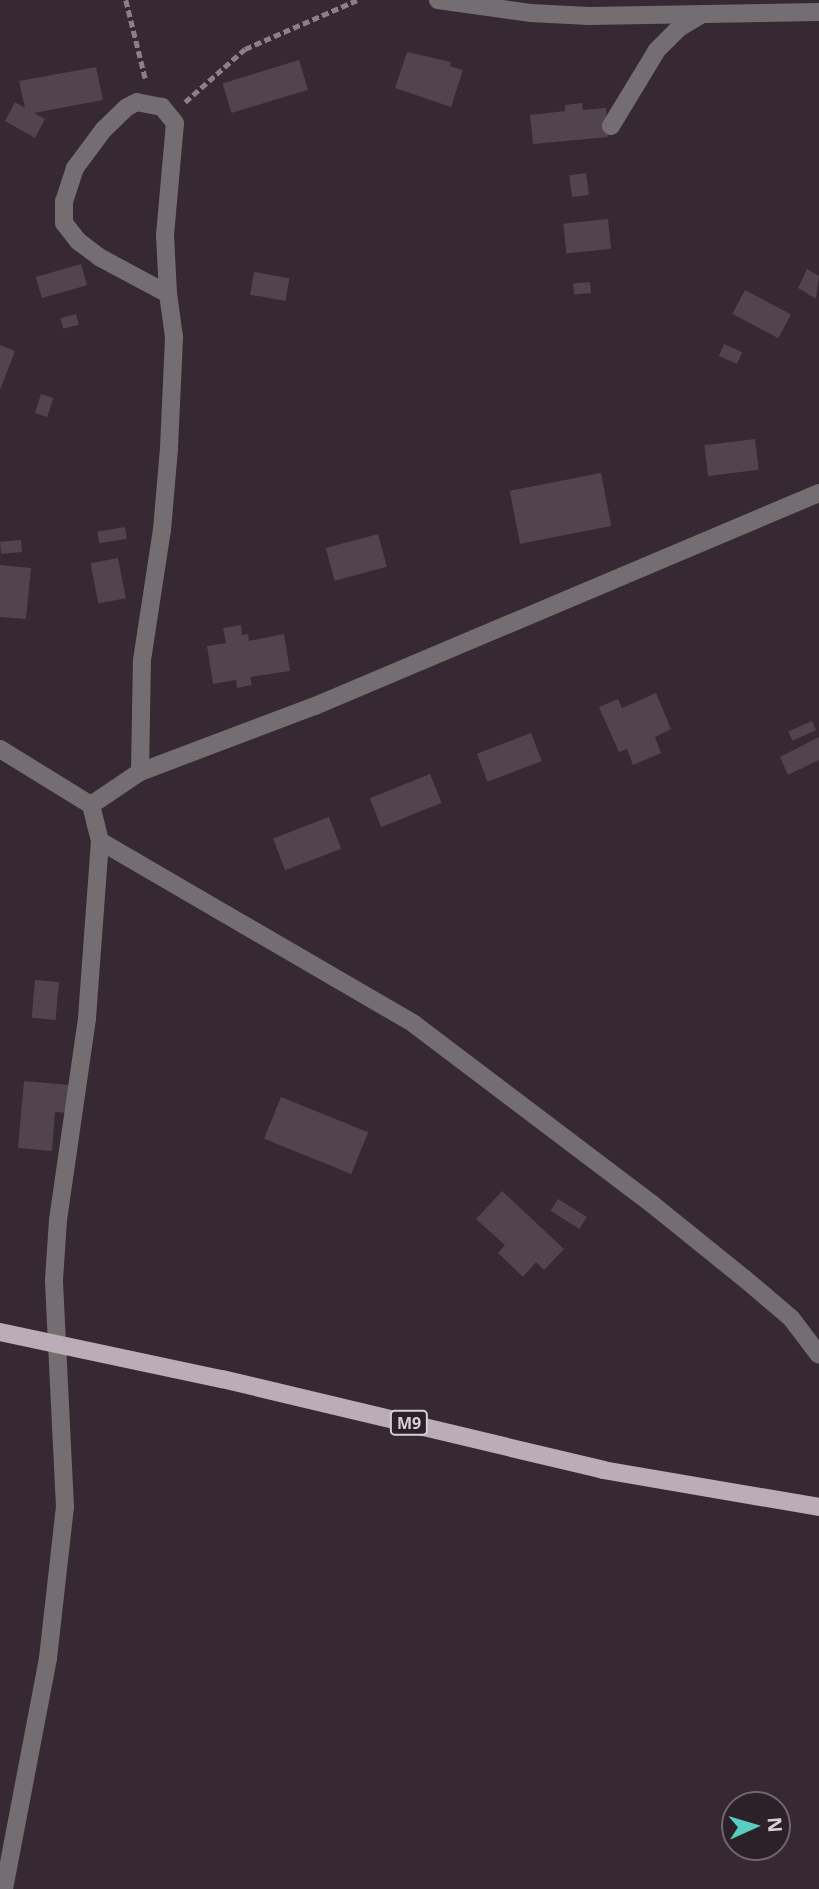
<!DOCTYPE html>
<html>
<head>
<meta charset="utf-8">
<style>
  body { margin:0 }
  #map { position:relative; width:819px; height:1889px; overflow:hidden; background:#362933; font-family:"Noto Sans",sans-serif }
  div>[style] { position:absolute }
  .building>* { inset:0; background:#51444e; transform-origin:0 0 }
  .path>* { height:4.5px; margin-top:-2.25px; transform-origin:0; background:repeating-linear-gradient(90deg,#8b8088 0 7px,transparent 0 10.5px) }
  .minor>* { height:18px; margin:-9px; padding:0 9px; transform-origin:9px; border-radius:9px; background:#746e72 }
  .major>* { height:18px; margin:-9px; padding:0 9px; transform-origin:9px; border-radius:9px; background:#baadb7 }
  span { translate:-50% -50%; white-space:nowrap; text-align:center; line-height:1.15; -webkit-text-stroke:7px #2c2029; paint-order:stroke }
  .shield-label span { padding:2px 5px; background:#2c2029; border:2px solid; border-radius:5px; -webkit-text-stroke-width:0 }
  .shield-label { font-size:16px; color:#d9d0d7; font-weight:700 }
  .north { position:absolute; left:721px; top:1791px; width:70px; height:70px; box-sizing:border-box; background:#2c2029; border:2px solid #71666f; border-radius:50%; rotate:86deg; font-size:19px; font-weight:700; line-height:28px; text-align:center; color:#d9d0d7 }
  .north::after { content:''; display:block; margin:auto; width:24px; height:32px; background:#58cec0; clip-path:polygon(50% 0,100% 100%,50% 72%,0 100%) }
</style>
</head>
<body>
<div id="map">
  <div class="building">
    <i style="clip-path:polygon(407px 52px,451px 62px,450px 66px,463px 70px,451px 107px,395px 88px)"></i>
    <i style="left:299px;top:60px;width:31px;height:80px;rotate:73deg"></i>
    <i style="clip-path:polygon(96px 67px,103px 100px,34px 113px,45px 119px,35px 138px,5px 121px,15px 102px,25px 108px,19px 81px)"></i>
    <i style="clip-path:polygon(582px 103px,583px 110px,606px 108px,608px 137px,533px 144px,530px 115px,565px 111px,565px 105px)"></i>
    <i style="left:586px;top:173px;width:22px;height:17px;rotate:82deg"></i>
    <i style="left:608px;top:219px;width:30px;height:45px;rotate:84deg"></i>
    <i style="left:81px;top:264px;width:22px;height:47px;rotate:74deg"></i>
    <i style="clip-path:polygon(807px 269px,819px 276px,816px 299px,798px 288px)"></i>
    <i style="left:254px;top:272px;width:36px;height:23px;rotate:10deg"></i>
    <i style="left:590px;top:282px;width:11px;height:17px;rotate:85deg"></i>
    <i style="left:745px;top:290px;width:52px;height:27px;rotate:28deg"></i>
    <i style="left:76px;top:314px;width:11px;height:16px;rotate:75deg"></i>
    <i style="left:724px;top:344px;width:20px;height:13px;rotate:24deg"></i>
    <i style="clip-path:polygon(0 345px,15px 351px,0 390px)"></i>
    <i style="left:41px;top:394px;width:13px;height:20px;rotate:18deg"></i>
    <i style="left:755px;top:439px;width:31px;height:51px;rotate:83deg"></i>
    <i style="left:601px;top:473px;width:54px;height:93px;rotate:79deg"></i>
    <i style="left:125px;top:527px;width:12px;height:28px;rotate:81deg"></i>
    <i style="left:378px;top:534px;width:34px;height:54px;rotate:75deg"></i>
    <i style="left:21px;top:540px;width:12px;height:21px;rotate:85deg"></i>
    <i style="left:118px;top:558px;width:41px;height:28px;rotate:79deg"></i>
    <i style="clip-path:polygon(0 565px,31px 568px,26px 619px,0 617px)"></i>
    <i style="clip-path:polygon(241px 625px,242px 635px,248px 634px,249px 641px,284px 634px,290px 671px,250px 677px,252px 685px,237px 688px,236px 680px,213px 684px,207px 646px,226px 643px,223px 628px)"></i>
    <i style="clip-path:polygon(656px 693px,671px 729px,655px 737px,661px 753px,633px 765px,627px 749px,619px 752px,599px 707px,618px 699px,622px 708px)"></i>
    <i style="left:812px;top:721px;width:10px;height:26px;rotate:66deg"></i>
    <i style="left:531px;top:733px;width:30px;height:58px;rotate:69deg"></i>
    <i style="clip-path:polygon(819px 737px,819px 760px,788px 775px,780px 757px)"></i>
    <i style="left:430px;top:774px;width:31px;height:65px;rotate:68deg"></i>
    <i style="left:329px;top:817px;width:34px;height:60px;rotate:69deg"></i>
    <i style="left:35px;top:980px;width:24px;height:38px;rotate:5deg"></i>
    <i style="clip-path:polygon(24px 1081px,69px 1085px,67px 1113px,55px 1112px,52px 1151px,18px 1148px)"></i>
    <i style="left:281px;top:1097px;width:94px;height:45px;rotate:22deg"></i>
    <i style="clip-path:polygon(502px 1191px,564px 1249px,544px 1270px,536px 1262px,523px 1277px,498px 1253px,505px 1245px,476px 1219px)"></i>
    <i style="left:558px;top:1199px;width:34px;height:14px;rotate:32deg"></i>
  </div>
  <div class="path">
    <i style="left:126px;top:0;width:83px;rotate:76.1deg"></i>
    <i style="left:185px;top:102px;width:80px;rotate:-41.5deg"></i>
    <i style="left:245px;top:49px;width:122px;rotate:-23.6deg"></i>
  </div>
  <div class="minor">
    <i style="left:438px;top:0;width:93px;rotate:8deg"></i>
    <i style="left:530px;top:13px;width:59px;rotate:2.9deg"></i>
    <i style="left:589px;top:16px;width:230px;rotate:-1deg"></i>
    <i style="left:611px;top:126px;width:89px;rotate:-58.8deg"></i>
    <i style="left:657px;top:50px;width:31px;rotate:-45deg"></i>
    <i style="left:679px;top:28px;width:27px;rotate:-31deg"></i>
    <i style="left:0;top:749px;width:107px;rotate:31.6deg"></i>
    <i style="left:91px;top:805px;width:37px;rotate:76deg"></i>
    <i style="left:100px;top:841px;width:363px;rotate:30.2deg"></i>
    <i style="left:414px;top:1024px;width:298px;rotate:37.1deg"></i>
    <i style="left:652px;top:1204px;width:119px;rotate:38.9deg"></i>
    <i style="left:745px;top:1279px;width:60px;rotate:40.3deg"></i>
    <i style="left:791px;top:1318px;width:46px;rotate:52.9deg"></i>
    <i style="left:140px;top:772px;width:112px;rotate:-89deg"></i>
    <i style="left:142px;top:660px;width:132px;rotate:-81.3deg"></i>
    <i style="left:162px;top:530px;width:82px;rotate:-85.1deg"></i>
    <i style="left:169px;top:448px;width:111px;rotate:-87.4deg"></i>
    <i style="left:174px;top:337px;width:43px;rotate:-97.9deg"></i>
    <i style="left:168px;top:294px;width:59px;rotate:-92.9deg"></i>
    <i style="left:165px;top:235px;width:112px;rotate:-84.9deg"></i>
    <i style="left:175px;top:123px;width:21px;rotate:-129deg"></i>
    <i style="left:162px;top:107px;width:25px;rotate:-169deg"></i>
    <i style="left:137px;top:102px;width:11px;rotate:153deg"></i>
    <i style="left:127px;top:107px;width:32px;rotate:136deg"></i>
    <i style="left:104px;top:129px;width:49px;rotate:126.6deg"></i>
    <i style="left:75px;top:168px;width:35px;rotate:108deg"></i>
    <i style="left:64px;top:201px;width:22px;rotate:90deg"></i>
    <i style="left:64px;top:223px;width:23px;rotate:52deg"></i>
    <i style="left:78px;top:241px;width:26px;rotate:37deg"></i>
    <i style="left:99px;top:257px;width:78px;rotate:28.2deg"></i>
    <i style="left:91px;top:805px;width:59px;rotate:-34deg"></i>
    <i style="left:140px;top:772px;width:187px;rotate:-20.7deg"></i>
    <i style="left:315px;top:706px;width:547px;rotate:-22.91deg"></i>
    <i style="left:4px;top:1889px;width:235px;rotate:-79.2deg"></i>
    <i style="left:48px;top:1658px;width:152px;rotate:-83.6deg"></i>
    <i style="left:65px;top:1507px;width:227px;rotate:-92.8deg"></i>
    <i style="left:54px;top:1280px;width:60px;rotate:-86.2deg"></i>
    <i style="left:58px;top:1220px;width:204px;rotate:-81.8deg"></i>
    <i style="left:87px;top:1018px;width:177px;rotate:-85.8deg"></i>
  </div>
  <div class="major">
    <i style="left:0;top:1332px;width:227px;rotate:12deg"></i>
    <i style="left:222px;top:1379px;width:392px;rotate:13.4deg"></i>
    <i style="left:603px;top:1470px;width:219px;rotate:9.7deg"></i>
  </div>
  <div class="shield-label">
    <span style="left:409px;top:1423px">M9</span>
  </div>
  <div class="north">N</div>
</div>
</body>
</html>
